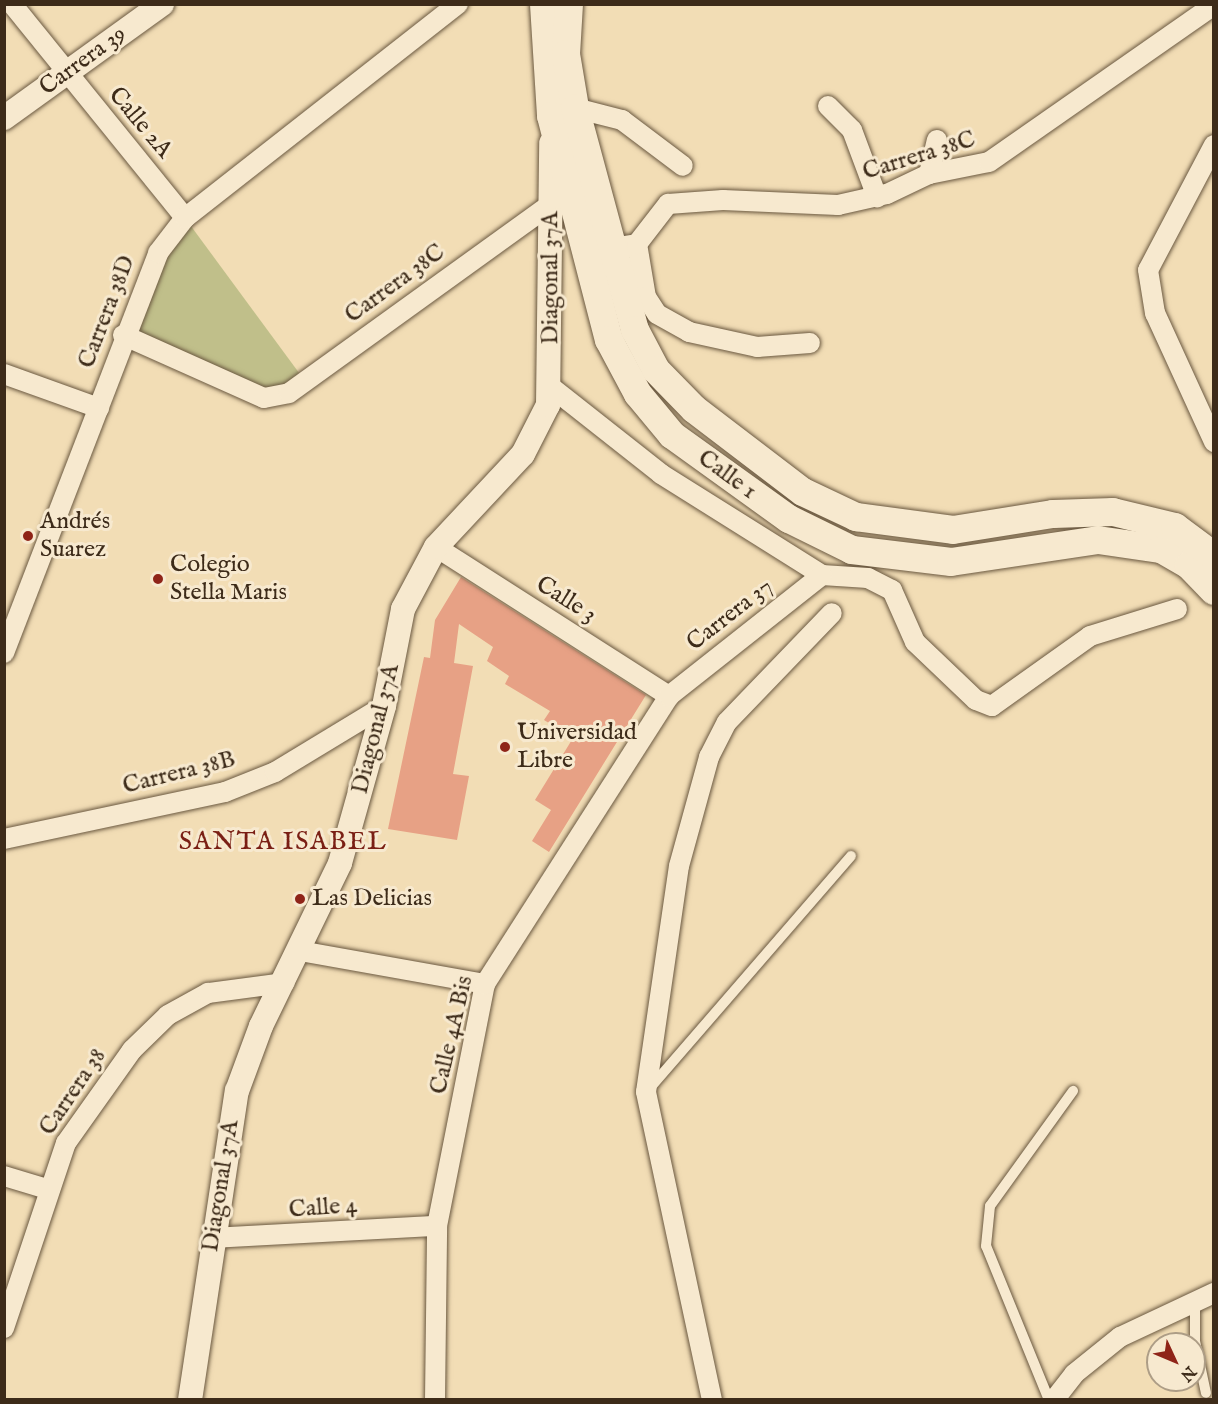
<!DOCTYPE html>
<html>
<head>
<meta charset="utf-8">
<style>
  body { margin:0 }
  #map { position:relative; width:1218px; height:1404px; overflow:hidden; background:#f2ddb5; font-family:"IM FELL English",serif }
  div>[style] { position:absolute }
  .green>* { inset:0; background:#c0bf8a }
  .building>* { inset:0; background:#e7a185 }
  .roads { filter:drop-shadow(0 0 2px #6a5840) drop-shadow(0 0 2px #6a5840) }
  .service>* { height:10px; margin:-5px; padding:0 5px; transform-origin:5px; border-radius:5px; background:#f7e9cf }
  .minor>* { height:20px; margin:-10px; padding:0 10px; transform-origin:10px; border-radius:10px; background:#f7e9cf }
  .tertiary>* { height:24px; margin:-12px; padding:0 12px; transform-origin:12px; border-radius:12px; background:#f7e9cf }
  .secondary>* { height:28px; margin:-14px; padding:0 14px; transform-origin:14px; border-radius:14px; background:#f7e9cf }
  .dots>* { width:16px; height:16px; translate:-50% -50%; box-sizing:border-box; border:3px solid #f7e9cf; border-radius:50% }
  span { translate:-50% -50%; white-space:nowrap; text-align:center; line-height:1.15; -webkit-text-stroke:6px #f7e9cf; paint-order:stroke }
  .street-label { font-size:24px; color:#3d2b19 }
  .poi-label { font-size:24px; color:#3d2b19 }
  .left { translate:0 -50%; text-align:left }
  .neighbourhood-label { font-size:26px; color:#7a1f14; letter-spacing:1.5px }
  .frame { position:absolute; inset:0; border:6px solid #3d2b19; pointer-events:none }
  .north { position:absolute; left:1146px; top:1332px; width:60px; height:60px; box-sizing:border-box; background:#f7e9cf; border:2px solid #ad9d86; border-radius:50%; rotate:134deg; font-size:16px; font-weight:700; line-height:24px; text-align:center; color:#3d2b19 }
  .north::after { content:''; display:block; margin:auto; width:21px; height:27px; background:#8f2418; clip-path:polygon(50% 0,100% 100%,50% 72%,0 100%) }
</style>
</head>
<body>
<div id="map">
  <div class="green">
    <i style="clip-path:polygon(185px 218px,305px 381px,264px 398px,123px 335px)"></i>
  </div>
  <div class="building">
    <i style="clip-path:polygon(461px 577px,646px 695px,549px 852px,532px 841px,551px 810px,535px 800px,573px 738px,544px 720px,550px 711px,505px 684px,509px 676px,487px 661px,493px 647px,459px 624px,454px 663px,473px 666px,453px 774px,469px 776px,457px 840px,388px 829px,424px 657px,430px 658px,435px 620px)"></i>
  </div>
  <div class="roads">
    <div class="service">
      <i style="left:650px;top:1088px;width:307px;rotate:-49.1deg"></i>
      <i style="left:1195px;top:1301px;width:40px;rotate:90deg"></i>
      <i style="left:1195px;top:1341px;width:53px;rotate:78.1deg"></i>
      <i style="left:1049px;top:1400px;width:166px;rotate:-112.2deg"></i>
      <i style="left:986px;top:1246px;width:40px;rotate:-84.3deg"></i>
      <i style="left:990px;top:1206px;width:142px;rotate:-54.2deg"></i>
    </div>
    <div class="minor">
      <i style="left:12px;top:4px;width:275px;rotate:51deg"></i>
      <i style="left:828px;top:106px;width:34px;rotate:45deg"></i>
      <i style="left:852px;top:130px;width:72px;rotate:69.5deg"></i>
      <i style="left:575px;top:108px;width:49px;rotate:14.3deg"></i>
      <i style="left:622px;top:120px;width:76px;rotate:37deg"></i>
      <i style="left:1214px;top:145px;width:141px;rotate:117.8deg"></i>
      <i style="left:1148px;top:270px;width:44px;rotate:80.8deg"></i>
      <i style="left:1155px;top:313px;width:142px;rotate:65.4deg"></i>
      <i style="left:929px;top:174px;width:35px;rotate:-77deg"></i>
      <i style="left:637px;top:244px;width:54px;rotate:80.4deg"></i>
      <i style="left:646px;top:297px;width:20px;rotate:57deg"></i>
      <i style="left:657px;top:314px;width:37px;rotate:29deg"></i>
      <i style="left:689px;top:332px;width:70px;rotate:12.4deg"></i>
      <i style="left:757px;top:347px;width:53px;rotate:-4.3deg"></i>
      <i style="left:613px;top:248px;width:24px;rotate:-9deg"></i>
      <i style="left:637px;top:244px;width:51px;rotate:-52.2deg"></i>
      <i style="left:668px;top:204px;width:55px;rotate:-4.2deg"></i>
      <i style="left:723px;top:200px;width:115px;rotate:2.5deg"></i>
      <i style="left:838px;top:205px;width:50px;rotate:-12.7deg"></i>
      <i style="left:887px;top:194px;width:47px;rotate:-25.5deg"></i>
      <i style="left:929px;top:174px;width:61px;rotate:-11.3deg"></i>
      <i style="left:989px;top:162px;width:274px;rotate:-34.9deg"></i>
      <i style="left:123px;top:335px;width:154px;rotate:24.1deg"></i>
      <i style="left:264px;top:398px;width:25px;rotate:-11deg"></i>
      <i style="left:289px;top:393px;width:324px;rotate:-35.8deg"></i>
      <i style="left:4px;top:374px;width:101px;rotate:19.7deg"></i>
      <i style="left:551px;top:387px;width:140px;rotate:38.3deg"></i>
      <i style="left:661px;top:474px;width:190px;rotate:32.1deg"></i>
      <i style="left:822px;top:575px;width:46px;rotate:3.7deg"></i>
      <i style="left:868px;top:578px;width:27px;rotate:27deg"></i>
      <i style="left:892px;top:590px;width:57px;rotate:66.1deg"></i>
      <i style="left:915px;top:642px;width:84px;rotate:43.6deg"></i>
      <i style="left:976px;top:700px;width:17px;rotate:21deg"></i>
      <i style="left:992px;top:706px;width:120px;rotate:-35.5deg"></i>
      <i style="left:1090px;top:636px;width:91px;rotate:-17.2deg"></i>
      <i style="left:436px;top:547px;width:277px;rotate:32.6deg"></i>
      <i style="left:4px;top:653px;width:429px;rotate:-68.9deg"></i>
      <i style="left:158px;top:253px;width:44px;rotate:-52.4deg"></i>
      <i style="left:185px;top:218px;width:347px;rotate:-38.1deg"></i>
      <i style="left:4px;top:839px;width:226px;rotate:-12deg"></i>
      <i style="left:225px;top:792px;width:54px;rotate:-21.8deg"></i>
      <i style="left:275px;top:772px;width:127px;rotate:-31.2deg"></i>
      <i style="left:300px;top:951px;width:188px;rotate:10.1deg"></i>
      <i style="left:4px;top:1176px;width:45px;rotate:16.8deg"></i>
      <i style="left:212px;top:1238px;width:225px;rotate:-3.1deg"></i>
      <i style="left:4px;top:1328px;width:195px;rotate:-71.5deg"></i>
      <i style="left:66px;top:1143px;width:114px;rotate:-54.6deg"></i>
      <i style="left:132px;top:1050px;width:50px;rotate:-44.2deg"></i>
      <i style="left:168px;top:1015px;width:46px;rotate:-28.8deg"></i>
      <i style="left:208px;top:993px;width:77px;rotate:-7.5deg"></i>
      <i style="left:435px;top:1400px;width:174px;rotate:-89.3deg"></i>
      <i style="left:437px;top:1226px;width:247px;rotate:-78.8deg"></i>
      <i style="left:485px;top:984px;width:342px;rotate:-57.4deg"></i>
      <i style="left:669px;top:696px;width:195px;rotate:-38.3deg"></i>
      <i style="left:712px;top:1400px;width:315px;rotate:-102.1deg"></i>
      <i style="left:646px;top:1092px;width:228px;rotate:-81.7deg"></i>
      <i style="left:679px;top:866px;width:113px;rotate:-74.6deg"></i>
      <i style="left:709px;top:757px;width:39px;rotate:-63deg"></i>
      <i style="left:727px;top:722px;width:151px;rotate:-46.1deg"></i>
      <i style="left:1054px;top:1400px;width:33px;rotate:-52deg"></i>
      <i style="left:1074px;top:1374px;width:59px;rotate:-38.8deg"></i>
      <i style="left:1120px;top:1337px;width:104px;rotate:-25.1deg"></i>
    </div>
    <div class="tertiary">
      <i style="left:4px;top:118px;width:195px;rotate:-35.8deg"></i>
      <i style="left:190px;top:1400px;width:313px;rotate:-81.4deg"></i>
      <i style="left:237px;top:1091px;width:69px;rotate:-69.7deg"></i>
      <i style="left:261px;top:1026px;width:181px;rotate:-64.1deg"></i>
      <i style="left:340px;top:863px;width:163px;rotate:-74.3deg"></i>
      <i style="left:384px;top:706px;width:99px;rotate:-78.9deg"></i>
      <i style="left:403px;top:609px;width:70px;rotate:-62deg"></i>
      <i style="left:436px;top:547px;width:127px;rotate:-46.9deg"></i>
      <i style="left:523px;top:454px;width:55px;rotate:-63deg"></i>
      <i style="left:548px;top:405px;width:262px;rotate:-89.3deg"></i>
    </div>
    <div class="secondary">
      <i style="left:544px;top:4px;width:112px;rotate:86.4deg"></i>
      <i style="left:551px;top:116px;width:231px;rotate:75.5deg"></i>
      <i style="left:609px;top:340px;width:61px;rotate:61.8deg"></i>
      <i style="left:638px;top:394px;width:53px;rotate:50.3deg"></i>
      <i style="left:672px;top:435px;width:144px;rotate:35.7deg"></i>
      <i style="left:789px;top:519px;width:70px;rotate:26.2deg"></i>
      <i style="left:852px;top:550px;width:100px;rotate:6.9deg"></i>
      <i style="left:951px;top:562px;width:149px;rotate:-8.5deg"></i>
      <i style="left:1098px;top:540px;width:64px;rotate:8.1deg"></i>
      <i style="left:1161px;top:549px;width:32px;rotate:30deg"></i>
      <i style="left:1189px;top:565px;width:36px;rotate:46deg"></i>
      <i style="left:569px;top:4px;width:50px;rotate:93.4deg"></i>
      <i style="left:566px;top:54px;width:55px;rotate:80.5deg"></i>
      <i style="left:575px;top:108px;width:230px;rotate:74.9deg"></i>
      <i style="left:635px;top:330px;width:45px;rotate:62.3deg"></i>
      <i style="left:656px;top:370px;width:54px;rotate:45.7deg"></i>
      <i style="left:694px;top:409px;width:137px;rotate:37.3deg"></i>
      <i style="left:803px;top:492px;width:59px;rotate:25.3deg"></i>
      <i style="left:856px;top:517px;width:98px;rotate:7.6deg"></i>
      <i style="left:953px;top:530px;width:101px;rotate:-9.1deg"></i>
      <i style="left:1053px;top:514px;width:60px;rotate:-1.9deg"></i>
      <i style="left:1113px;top:512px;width:64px;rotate:13.6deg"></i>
      <i style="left:1175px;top:527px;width:49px;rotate:36.6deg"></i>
    </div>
  </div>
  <div class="dots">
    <i style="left:28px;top:536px;background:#8f2418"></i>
    <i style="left:158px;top:579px;background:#8f2418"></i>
    <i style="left:505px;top:747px;background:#8f2418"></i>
    <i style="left:300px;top:899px;background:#8f2418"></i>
  </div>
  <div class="street-label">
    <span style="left:83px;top:61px;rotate:-36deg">Carrera 39</span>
    <span style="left:140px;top:123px;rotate:50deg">Calle 2A</span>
    <span style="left:919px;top:156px;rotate:-17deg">Carrera 38C</span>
    <span style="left:551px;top:278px;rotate:-90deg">Diagonal 37A</span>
    <span style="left:395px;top:284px;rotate:-36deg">Carrera 38C</span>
    <span style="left:107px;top:312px;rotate:-69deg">Carrera 38D</span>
    <span style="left:727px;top:475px;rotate:36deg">Calle 1</span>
    <span style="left:566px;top:600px;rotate:32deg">Calle 3</span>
    <span style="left:730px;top:615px;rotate:-38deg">Carrera 37</span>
    <span style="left:376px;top:729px;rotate:-76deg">Diagonal 37A</span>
    <span style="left:179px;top:773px;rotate:-14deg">Carrera 38B</span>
    <span style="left:452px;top:1035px;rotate:-77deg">Calle 4A Bis</span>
    <span style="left:73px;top:1092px;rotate:-56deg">Carrera 38</span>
    <span style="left:221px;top:1186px;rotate:-81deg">Diagonal 37A</span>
    <span style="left:323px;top:1208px;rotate:-4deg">Calle 4</span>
  </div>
  <div class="poi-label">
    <span class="left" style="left:40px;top:536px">Andrés<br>Suarez</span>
    <span class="left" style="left:170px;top:579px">Colegio<br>Stella Maris</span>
    <span class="left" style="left:517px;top:747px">Universidad<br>Libre</span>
    <span class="left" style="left:312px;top:899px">Las Delicias</span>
  </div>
  <div class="neighbourhood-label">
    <span style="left:283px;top:842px">SANTA ISABEL</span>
  </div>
  <div class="frame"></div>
  <div class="north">N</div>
</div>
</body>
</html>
